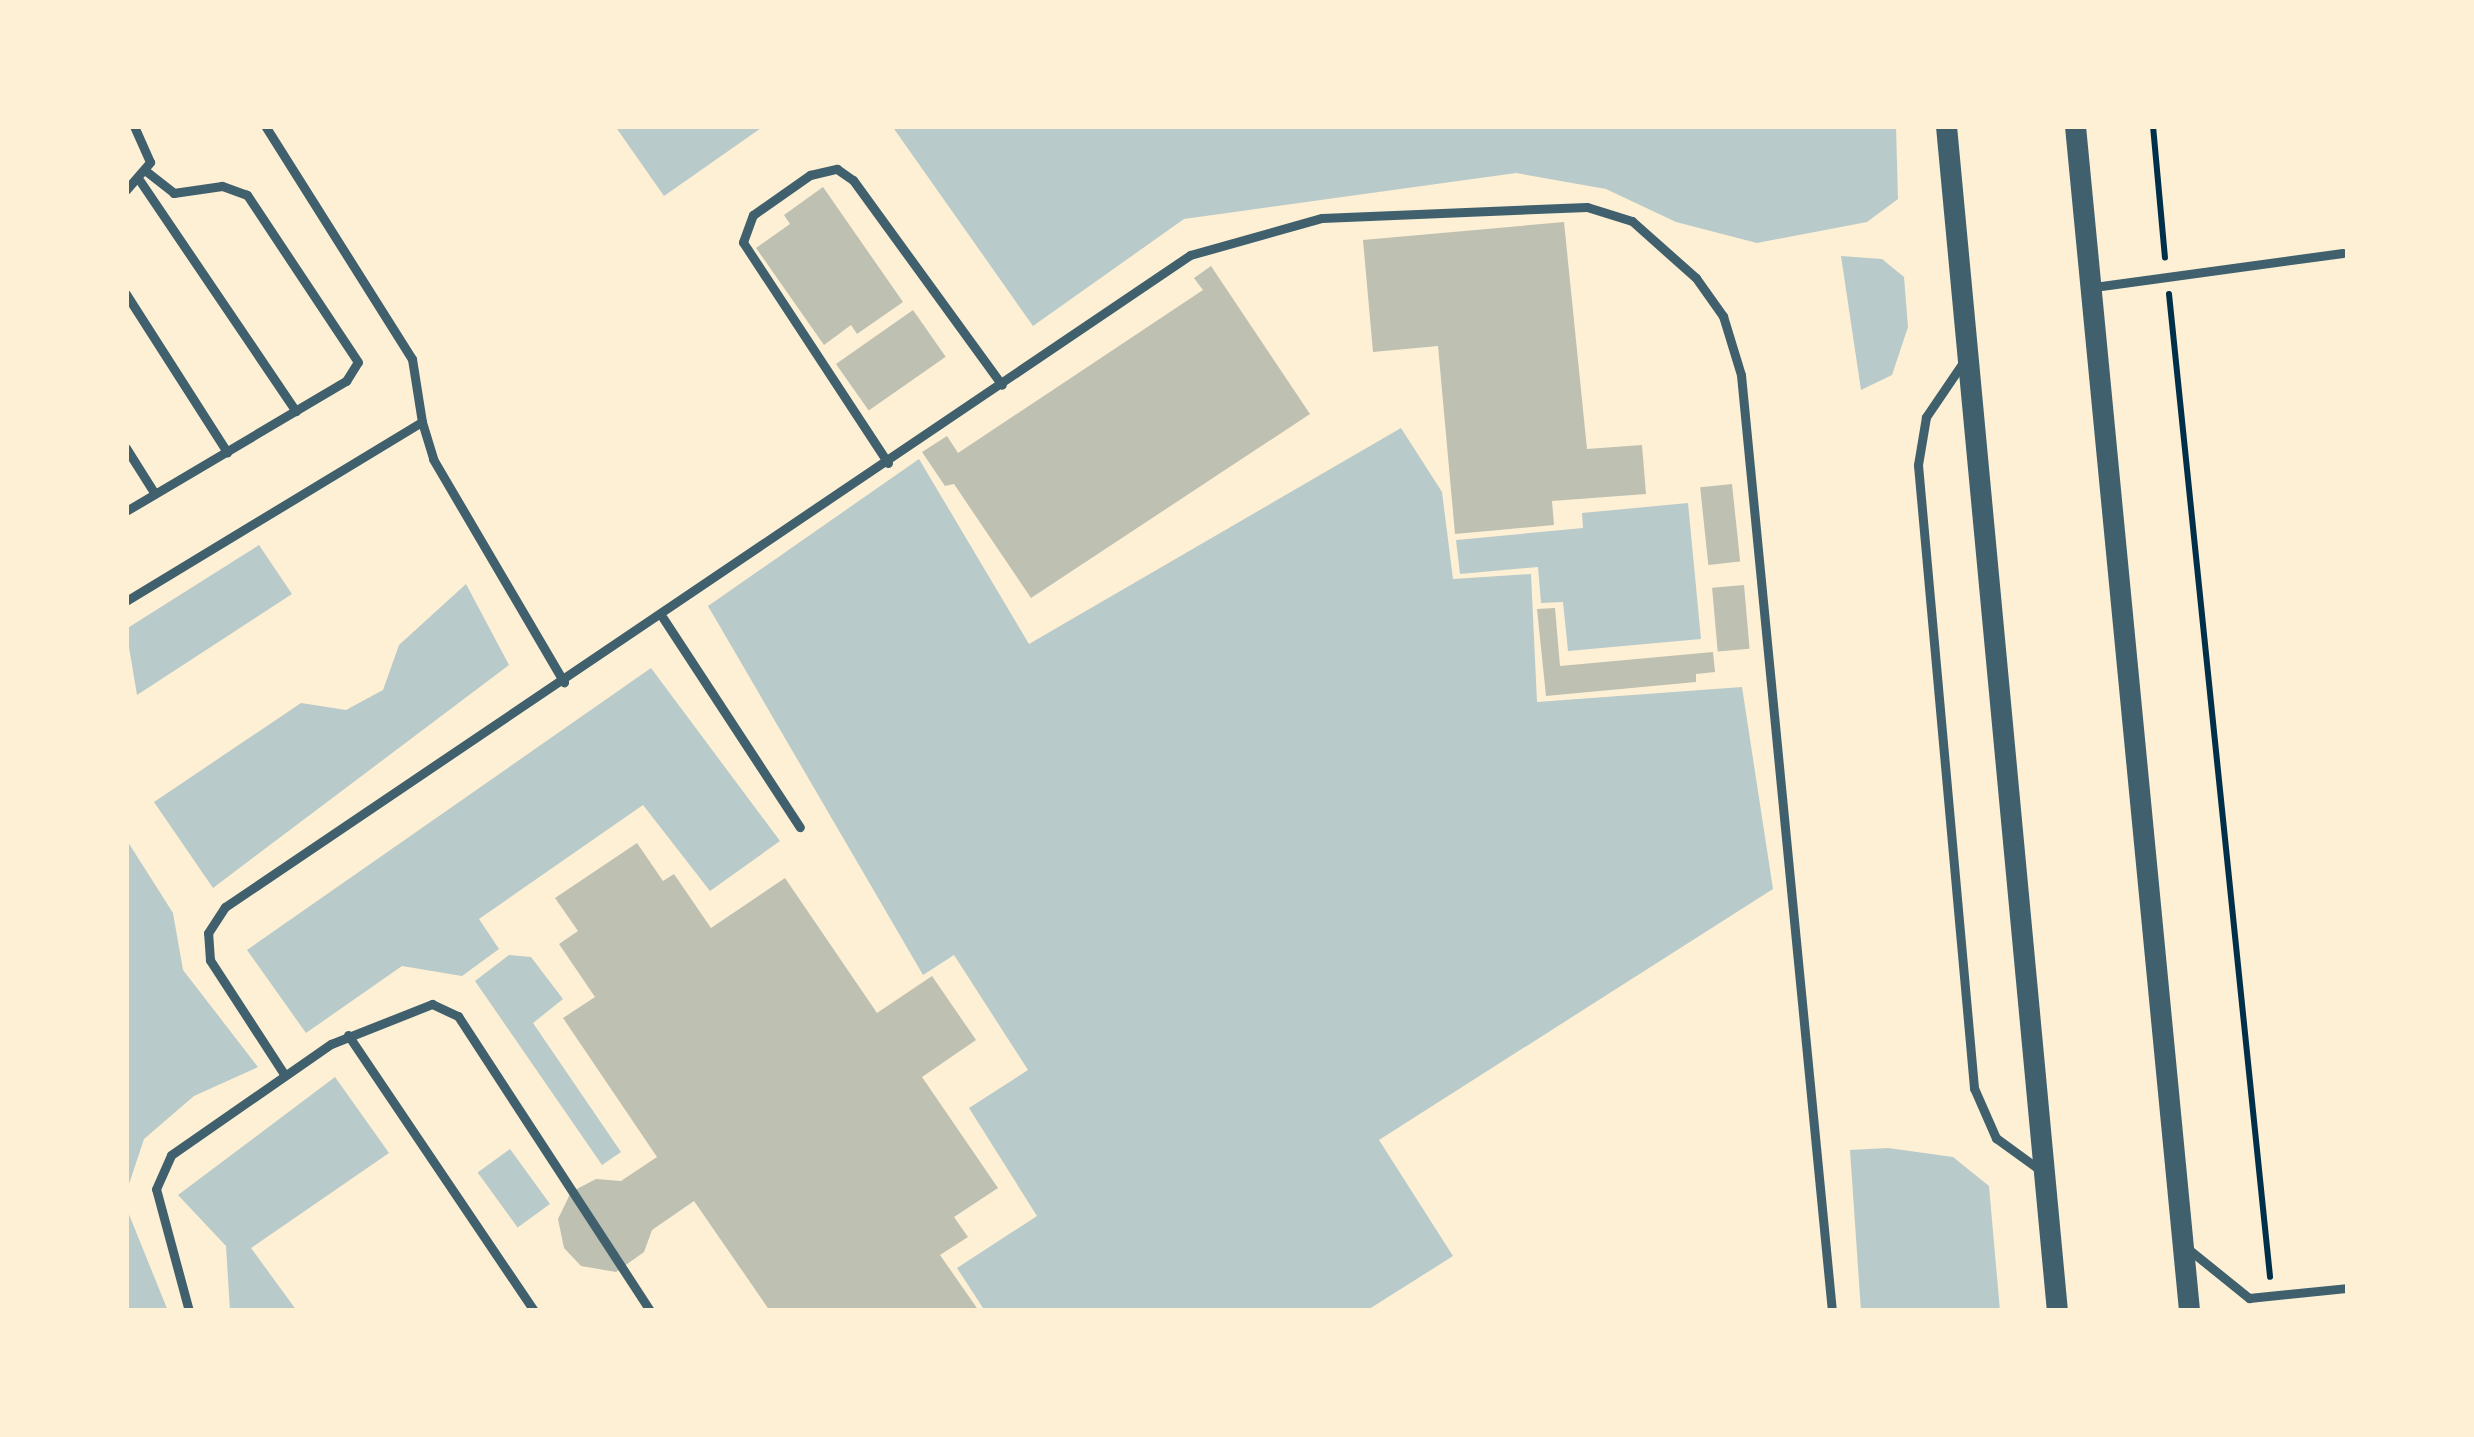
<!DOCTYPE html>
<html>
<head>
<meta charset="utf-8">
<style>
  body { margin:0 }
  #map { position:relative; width:2474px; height:1437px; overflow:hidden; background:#fdf0d5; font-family:"Varela Round",sans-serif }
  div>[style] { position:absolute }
  .green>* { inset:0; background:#b9caca; transform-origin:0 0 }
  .building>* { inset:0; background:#bec0b2; transform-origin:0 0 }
  .path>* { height:6px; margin:-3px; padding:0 3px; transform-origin:3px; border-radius:3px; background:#003049 }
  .service>* { height:9px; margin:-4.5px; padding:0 4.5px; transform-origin:4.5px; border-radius:4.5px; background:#3f606c }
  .tertiary>* { height:21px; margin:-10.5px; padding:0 10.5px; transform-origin:10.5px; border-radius:10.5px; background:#3f606c }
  span { translate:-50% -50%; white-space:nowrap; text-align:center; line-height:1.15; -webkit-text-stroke:12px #fdf0d5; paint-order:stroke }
  .frame { position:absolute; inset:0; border:129px solid #fdf0d5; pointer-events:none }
</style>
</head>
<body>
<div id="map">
  <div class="green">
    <i style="clip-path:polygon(615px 126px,764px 126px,664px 196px)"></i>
    <i style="clip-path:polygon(892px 126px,1896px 126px,1898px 199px,1867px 222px,1757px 243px,1676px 222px,1606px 189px,1516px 173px,1184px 219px,1033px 326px)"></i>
    <i style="clip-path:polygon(1841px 256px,1882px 259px,1904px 277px,1908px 327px,1892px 375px,1861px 390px)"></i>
    <i style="clip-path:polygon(1401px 428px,1442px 492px,1453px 579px,1531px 574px,1537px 702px,1742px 687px,1773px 889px,1379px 1140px,1453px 1256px,1366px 1311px,985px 1311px,957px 1268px,1037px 1216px,969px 1108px,1028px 1070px,954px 955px,923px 975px,708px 606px,919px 459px,1029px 644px)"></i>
    <i style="clip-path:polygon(1688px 503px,1701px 639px,1568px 651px,1563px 602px,1541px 603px,1538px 567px,1460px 574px,1456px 540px,1583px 528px,1582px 513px)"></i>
    <i style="clip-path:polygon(259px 545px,292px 594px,137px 695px,126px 629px)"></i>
    <i style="clip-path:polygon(466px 584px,509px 665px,213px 888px,154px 802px,301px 703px,346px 710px,383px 690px,399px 645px)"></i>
    <i style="clip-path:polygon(651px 668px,780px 841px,710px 891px,643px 805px,479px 919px,499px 949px,462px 976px,402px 966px,306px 1033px,247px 950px)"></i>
    <i style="clip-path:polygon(126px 839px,173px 913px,183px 970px,258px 1067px,194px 1096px,144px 1139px,126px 1193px)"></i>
    <i style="clip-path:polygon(509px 955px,531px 957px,563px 999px,533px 1023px,621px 1152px,602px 1165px,475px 981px)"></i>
    <i style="clip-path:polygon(335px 1077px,389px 1153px,251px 1248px,297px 1311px,230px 1311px,226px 1246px,178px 1195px)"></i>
    <i style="clip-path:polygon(1888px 1148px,1953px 1157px,1989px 1186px,2000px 1311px,1861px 1311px,1850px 1150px)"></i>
    <i style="left:510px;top:1149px;width:68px;height:40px;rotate:54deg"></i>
    <i style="clip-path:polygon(126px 1207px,168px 1311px,126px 1311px)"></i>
  </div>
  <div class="building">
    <i style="clip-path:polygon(823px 187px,903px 302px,857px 334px,851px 325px,824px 345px,756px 248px,790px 224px,784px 215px)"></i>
    <i style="clip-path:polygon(1564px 222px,1587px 449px,1642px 445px,1646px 494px,1552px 501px,1554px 525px,1455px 534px,1438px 346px,1373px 352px,1363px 240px)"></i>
    <i style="clip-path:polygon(1211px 266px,1310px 414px,1031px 598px,954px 484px,945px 486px,922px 452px,947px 436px,958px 453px,1203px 290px,1194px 278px)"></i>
    <i style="left:913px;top:310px;width:57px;height:94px;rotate:55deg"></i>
    <i style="left:1732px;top:484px;width:78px;height:32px;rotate:84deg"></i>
    <i style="left:1744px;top:585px;width:64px;height:32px;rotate:85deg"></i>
    <i style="clip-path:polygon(1555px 608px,1560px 666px,1713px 652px,1715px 672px,1696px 674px,1696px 682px,1546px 696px,1537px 609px)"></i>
    <i style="clip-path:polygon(637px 843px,663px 881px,674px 874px,711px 928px,785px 878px,877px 1013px,932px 976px,976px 1040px,922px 1077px,998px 1188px,954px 1217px,968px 1237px,940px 1255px,979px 1311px,770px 1311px,694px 1201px,652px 1230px,644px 1252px,616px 1272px,581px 1266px,564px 1248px,558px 1219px,571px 1192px,596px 1179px,621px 1181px,657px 1157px,563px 1018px,595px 997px,559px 944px,578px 931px,555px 898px)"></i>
  </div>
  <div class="path">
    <i style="left:2153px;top:126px;width:132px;rotate:84.8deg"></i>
    <i style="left:2169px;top:294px;width:988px;rotate:84.13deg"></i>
  </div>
  <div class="service">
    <i style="left:140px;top:181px;width:278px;rotate:55.9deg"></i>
    <i style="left:126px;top:190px;width:37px;rotate:-49deg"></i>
    <i style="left:150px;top:162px;width:39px;rotate:-114deg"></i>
    <i style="left:2094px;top:287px;width:251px;rotate:-7.8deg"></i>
    <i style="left:126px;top:294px;width:188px;rotate:57.4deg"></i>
    <i style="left:1964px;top:361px;width:68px;rotate:124.2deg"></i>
    <i style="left:1926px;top:417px;width:49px;rotate:99.5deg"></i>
    <i style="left:1918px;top:465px;width:626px;rotate:84.86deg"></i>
    <i style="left:1974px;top:1088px;width:55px;rotate:66.3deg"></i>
    <i style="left:1996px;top:1138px;width:54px;rotate:36deg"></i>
    <i style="left:422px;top:422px;width:39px;rotate:73deg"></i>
    <i style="left:433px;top:459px;width:259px;rotate:59.6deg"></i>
    <i style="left:126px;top:448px;width:54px;rotate:57.8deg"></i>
    <i style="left:888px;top:463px;width:264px;rotate:-123.3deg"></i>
    <i style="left:743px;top:242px;width:29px;rotate:-70deg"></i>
    <i style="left:753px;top:215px;width:70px;rotate:-35.1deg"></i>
    <i style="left:810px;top:175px;width:28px;rotate:-13deg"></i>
    <i style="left:837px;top:169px;width:19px;rotate:35deg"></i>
    <i style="left:853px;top:180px;width:253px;rotate:54deg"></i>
    <i style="left:126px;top:511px;width:256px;rotate:-30.6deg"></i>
    <i style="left:346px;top:381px;width:22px;rotate:-58deg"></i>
    <i style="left:358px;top:362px;width:201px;rotate:-123.6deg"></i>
    <i style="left:247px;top:195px;width:27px;rotate:-160deg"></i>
    <i style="left:222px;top:186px;width:49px;rotate:171.7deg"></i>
    <i style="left:174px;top:193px;width:34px;rotate:-142deg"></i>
    <i style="left:126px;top:601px;width:346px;rotate:-31.2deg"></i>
    <i style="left:422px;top:422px;width:64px;rotate:-99deg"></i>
    <i style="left:412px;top:359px;width:275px;rotate:-122.2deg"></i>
    <i style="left:663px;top:618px;width:250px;rotate:56.8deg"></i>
    <i style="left:348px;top:1035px;width:333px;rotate:56deg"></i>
    <i style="left:284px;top:1074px;width:136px;rotate:-123deg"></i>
    <i style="left:210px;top:960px;width:27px;rotate:-94deg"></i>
    <i style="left:208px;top:933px;width:31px;rotate:-57deg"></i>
    <i style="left:225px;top:907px;width:1165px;rotate:-34.04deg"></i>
    <i style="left:1190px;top:255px;width:137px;rotate:-15.7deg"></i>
    <i style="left:1322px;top:218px;width:265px;rotate:-2.4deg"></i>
    <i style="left:1587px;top:207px;width:47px;rotate:17.3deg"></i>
    <i style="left:1632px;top:221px;width:86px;rotate:41.7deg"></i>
    <i style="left:1696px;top:278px;width:47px;rotate:54.6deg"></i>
    <i style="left:1723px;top:316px;width:62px;rotate:73deg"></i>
    <i style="left:1741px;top:375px;width:940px;rotate:84.45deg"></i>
    <i style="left:2187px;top:1248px;width:80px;rotate:38.9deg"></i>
    <i style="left:2249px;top:1298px;width:100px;rotate:-5.8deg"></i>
    <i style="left:189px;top:1311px;width:126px;rotate:-105.1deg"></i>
    <i style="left:156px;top:1189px;width:37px;rotate:-66deg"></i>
    <i style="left:171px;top:1155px;width:195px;rotate:-34.8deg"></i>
    <i style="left:331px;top:1044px;width:109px;rotate:-21.6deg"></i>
    <i style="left:432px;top:1004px;width:29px;rotate:25deg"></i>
    <i style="left:458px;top:1016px;width:352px;rotate:56.9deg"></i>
  </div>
  <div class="tertiary">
    <i style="left:1946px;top:126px;width:1190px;rotate:84.65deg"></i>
    <i style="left:2075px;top:126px;width:1190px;rotate:84.5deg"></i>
  </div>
  <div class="frame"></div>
</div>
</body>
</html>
